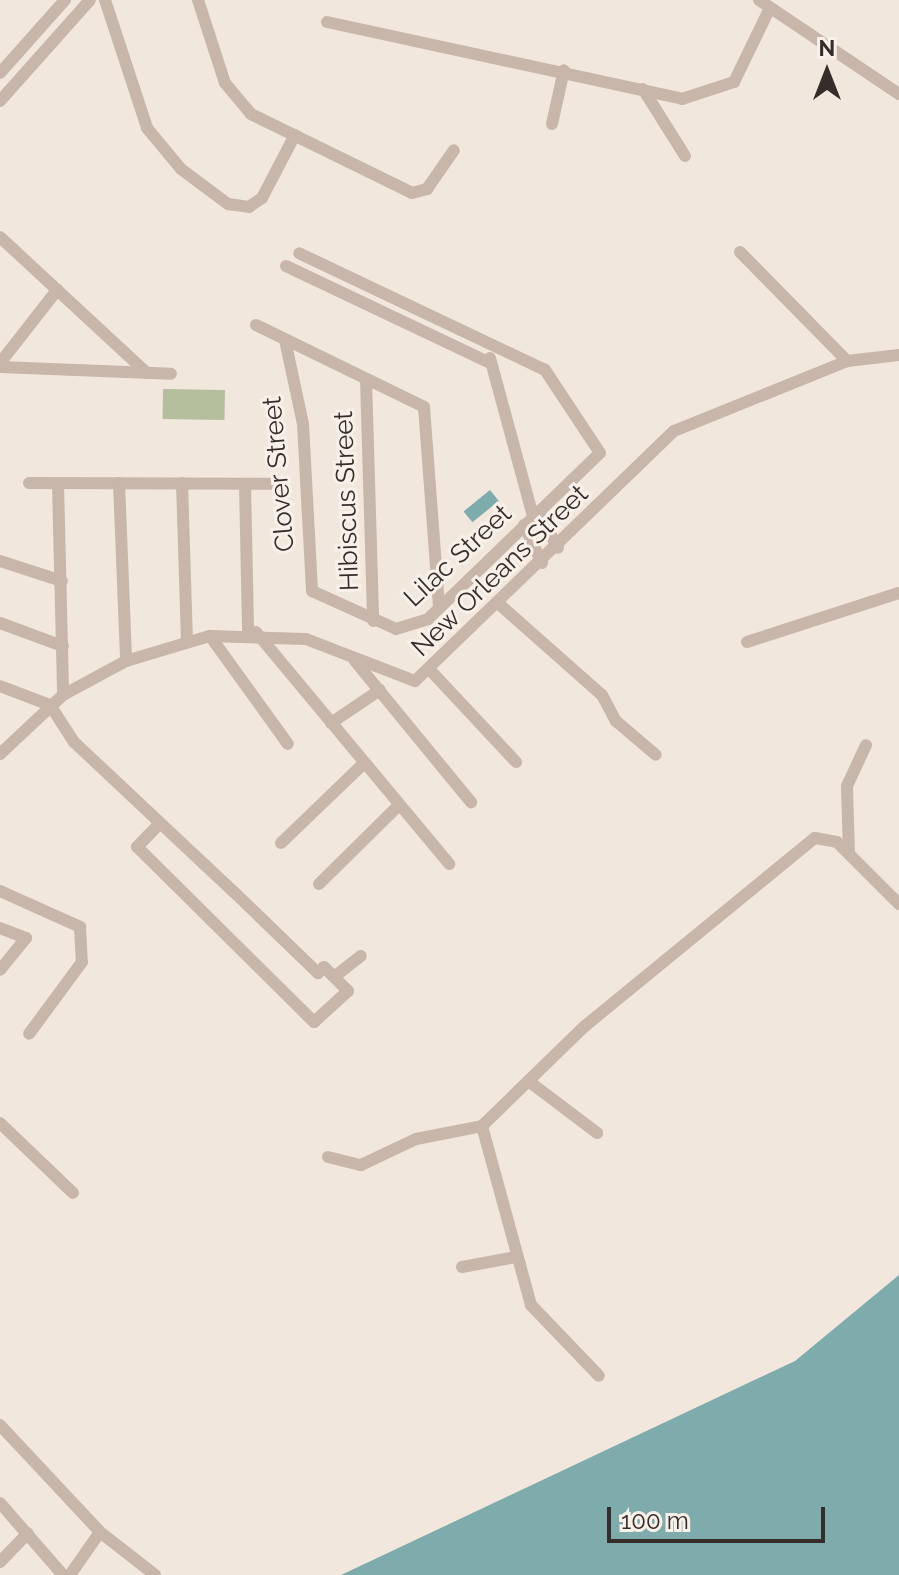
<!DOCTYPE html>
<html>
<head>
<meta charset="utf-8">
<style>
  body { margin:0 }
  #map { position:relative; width:899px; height:1575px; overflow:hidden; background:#f1e7dd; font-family:Raleway,sans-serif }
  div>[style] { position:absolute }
  .green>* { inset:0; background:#b5bf9e; transform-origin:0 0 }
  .water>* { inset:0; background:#7eacac; transform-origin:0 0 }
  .minor>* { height:12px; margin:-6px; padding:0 6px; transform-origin:6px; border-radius:6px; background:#c8b6aa }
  span { translate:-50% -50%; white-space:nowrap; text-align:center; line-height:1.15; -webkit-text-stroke:6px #f9f1e9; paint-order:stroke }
  .street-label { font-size:26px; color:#362c29 }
  .north { position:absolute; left:787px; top:32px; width:80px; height:80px; -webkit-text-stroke:6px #f9f1e9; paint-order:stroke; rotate:0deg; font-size:22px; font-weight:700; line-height:32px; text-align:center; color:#362c29 }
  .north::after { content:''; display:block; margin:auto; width:28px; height:36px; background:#362c29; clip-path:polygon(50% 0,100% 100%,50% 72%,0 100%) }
  .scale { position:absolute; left:607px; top:1507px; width:218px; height:36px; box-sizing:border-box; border:4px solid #362c29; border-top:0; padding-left:10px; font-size:24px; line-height:28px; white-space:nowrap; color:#362c29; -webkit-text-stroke:6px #f9f1e9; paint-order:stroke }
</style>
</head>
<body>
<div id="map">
  <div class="green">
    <i style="left:163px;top:389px;width:62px;height:30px;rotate:1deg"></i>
  </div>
  <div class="water">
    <i style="left:490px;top:490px;width:14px;height:34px;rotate:51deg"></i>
    <i style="clip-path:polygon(899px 1275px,899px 1575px,341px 1575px,795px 1361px)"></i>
  </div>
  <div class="minor">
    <i style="left:105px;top:0;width:135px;rotate:71.8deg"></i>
    <i style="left:147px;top:128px;width:53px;rotate:50.3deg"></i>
    <i style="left:181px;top:169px;width:59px;rotate:36.7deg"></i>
    <i style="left:228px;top:204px;width:21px;rotate:8deg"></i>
    <i style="left:249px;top:207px;width:16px;rotate:-35deg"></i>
    <i style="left:262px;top:198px;width:71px;rotate:-62.4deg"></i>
    <i style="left:198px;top:0;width:87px;rotate:72deg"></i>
    <i style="left:225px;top:83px;width:40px;rotate:50deg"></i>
    <i style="left:251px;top:114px;width:179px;rotate:26.1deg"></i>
    <i style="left:412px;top:193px;width:16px;rotate:-15deg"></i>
    <i style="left:427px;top:189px;width:47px;rotate:-55.3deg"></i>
    <i style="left:759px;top:0;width:169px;rotate:33.9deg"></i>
    <i style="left:327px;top:22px;width:363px;rotate:12.2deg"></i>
    <i style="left:682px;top:99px;width:55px;rotate:-18.1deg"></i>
    <i style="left:734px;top:82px;width:82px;rotate:-64.1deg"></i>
    <i style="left:0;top:73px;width:98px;rotate:-48.3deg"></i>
    <i style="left:643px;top:89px;width:79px;rotate:57.9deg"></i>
    <i style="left:0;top:101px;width:135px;rotate:-48.3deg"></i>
    <i style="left:552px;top:124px;width:55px;rotate:-77.5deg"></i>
    <i style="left:0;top:237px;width:200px;rotate:42.8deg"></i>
    <i style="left:740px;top:252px;width:153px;rotate:45.5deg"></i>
    <i style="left:286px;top:266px;width:224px;rotate:25.4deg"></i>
    <i style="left:256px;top:325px;width:187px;rotate:26deg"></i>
    <i style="left:424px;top:407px;width:201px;rotate:85.7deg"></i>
    <i style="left:285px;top:340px;width:86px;rotate:77.9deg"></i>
    <i style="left:303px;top:424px;width:167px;rotate:86.9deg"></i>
    <i style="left:312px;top:591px;width:92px;rotate:24.3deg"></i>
    <i style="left:396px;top:629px;width:34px;rotate:-17deg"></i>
    <i style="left:428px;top:619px;width:239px;rotate:-44deg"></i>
    <i style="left:600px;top:453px;width:100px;rotate:-123.5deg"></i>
    <i style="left:545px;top:370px;width:272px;rotate:-154.6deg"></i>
    <i style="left:490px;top:358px;width:164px;rotate:74.8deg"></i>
    <i style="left:0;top:363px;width:93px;rotate:-52deg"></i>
    <i style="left:0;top:367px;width:171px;rotate:2.3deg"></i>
    <i style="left:366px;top:379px;width:242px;rotate:88.3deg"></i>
    <i style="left:29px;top:483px;width:244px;rotate:0.2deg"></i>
    <i style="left:119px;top:483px;width:178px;rotate:87.7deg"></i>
    <i style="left:182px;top:483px;width:158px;rotate:88.2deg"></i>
    <i style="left:58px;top:484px;width:211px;rotate:88.6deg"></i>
    <i style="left:245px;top:484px;width:148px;rotate:88.8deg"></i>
    <i style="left:538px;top:512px;width:41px;rotate:60.9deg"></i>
    <i style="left:524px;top:525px;width:42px;rotate:64.7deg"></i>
    <i style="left:0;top:561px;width:65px;rotate:17.9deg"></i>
    <i style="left:499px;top:604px;width:137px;rotate:41.5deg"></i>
    <i style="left:602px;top:695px;width:30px;rotate:62deg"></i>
    <i style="left:616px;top:721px;width:52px;rotate:40.4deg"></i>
    <i style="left:0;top:623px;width:67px;rotate:20.1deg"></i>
    <i style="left:256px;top:632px;width:302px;rotate:50.2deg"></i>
    <i style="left:210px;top:636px;width:133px;rotate:54.2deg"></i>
    <i style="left:747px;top:642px;width:160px;rotate:-17.9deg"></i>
    <i style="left:355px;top:661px;width:183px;rotate:50.6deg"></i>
    <i style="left:430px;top:670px;width:126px;rotate:46.9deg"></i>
    <i style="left:0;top:686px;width:53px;rotate:20.8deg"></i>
    <i style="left:50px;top:705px;width:44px;rotate:57deg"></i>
    <i style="left:74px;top:742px;width:219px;rotate:43.2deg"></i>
    <i style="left:234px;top:892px;width:117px;rotate:44deg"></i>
    <i style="left:318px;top:973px;width:8px;rotate:-45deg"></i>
    <i style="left:324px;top:967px;width:34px;rotate:45deg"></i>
    <i style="left:348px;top:991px;width:46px;rotate:137.6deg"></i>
    <i style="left:314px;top:1022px;width:249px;rotate:-135.3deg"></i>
    <i style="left:137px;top:847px;width:33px;rotate:-46deg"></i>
    <i style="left:331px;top:723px;width:59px;rotate:-34deg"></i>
    <i style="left:0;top:754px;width:86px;rotate:-43.1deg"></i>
    <i style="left:63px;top:695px;width:72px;rotate:-28.4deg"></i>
    <i style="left:126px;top:661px;width:88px;rotate:-16.6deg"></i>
    <i style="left:210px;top:636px;width:96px;rotate:1.8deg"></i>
    <i style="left:306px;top:639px;width:117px;rotate:21.1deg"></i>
    <i style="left:415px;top:681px;width:360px;rotate:-44deg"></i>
    <i style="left:674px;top:431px;width:187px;rotate:-22deg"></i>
    <i style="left:847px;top:361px;width:52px;rotate:-6.6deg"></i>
    <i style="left:281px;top:843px;width:112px;rotate:-43.9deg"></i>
    <i style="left:849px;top:854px;width:68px;rotate:-91.7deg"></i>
    <i style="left:847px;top:786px;width:45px;rotate:-65.1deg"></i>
    <i style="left:319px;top:884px;width:111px;rotate:-44.6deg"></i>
    <i style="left:0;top:891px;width:88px;rotate:24.2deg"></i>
    <i style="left:80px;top:927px;width:35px;rotate:87deg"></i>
    <i style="left:82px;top:962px;width:89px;rotate:126.4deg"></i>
    <i style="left:0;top:928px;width:28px;rotate:21deg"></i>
    <i style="left:26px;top:938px;width:41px;rotate:129.1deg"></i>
    <i style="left:334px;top:977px;width:34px;rotate:-38deg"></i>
    <i style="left:531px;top:1083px;width:83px;rotate:37.1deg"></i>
    <i style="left:0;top:1123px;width:101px;rotate:43.8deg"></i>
    <i style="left:482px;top:1126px;width:186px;rotate:74.7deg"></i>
    <i style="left:531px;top:1305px;width:98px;rotate:46.2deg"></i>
    <i style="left:328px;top:1157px;width:34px;rotate:14deg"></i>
    <i style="left:361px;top:1165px;width:61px;rotate:-25.3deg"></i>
    <i style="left:416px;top:1139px;width:67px;rotate:-11.1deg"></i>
    <i style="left:482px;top:1126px;width:144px;rotate:-44.2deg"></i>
    <i style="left:585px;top:1026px;width:297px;rotate:-39.3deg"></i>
    <i style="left:815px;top:838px;width:22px;rotate:10deg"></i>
    <i style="left:837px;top:842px;width:88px;rotate:45deg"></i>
    <i style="left:462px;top:1267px;width:55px;rotate:-10.5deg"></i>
    <i style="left:0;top:1425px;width:146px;rotate:46.9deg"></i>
    <i style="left:100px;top:1532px;width:70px;rotate:38deg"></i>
    <i style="left:0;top:1503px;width:96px;rotate:48.8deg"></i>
    <i style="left:0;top:1562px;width:40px;rotate:-46deg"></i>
    <i style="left:70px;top:1575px;width:52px;rotate:-55.1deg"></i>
  </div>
  <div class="street-label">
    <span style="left:279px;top:474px;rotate:-95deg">Clover Street</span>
    <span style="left:347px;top:501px;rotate:-92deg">Hibiscus Street</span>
    <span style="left:458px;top:556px;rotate:-43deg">Lilac Street</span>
    <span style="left:500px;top:571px;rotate:-44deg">New Orleans Street</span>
  </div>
  <div class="north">N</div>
  <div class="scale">100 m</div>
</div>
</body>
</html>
